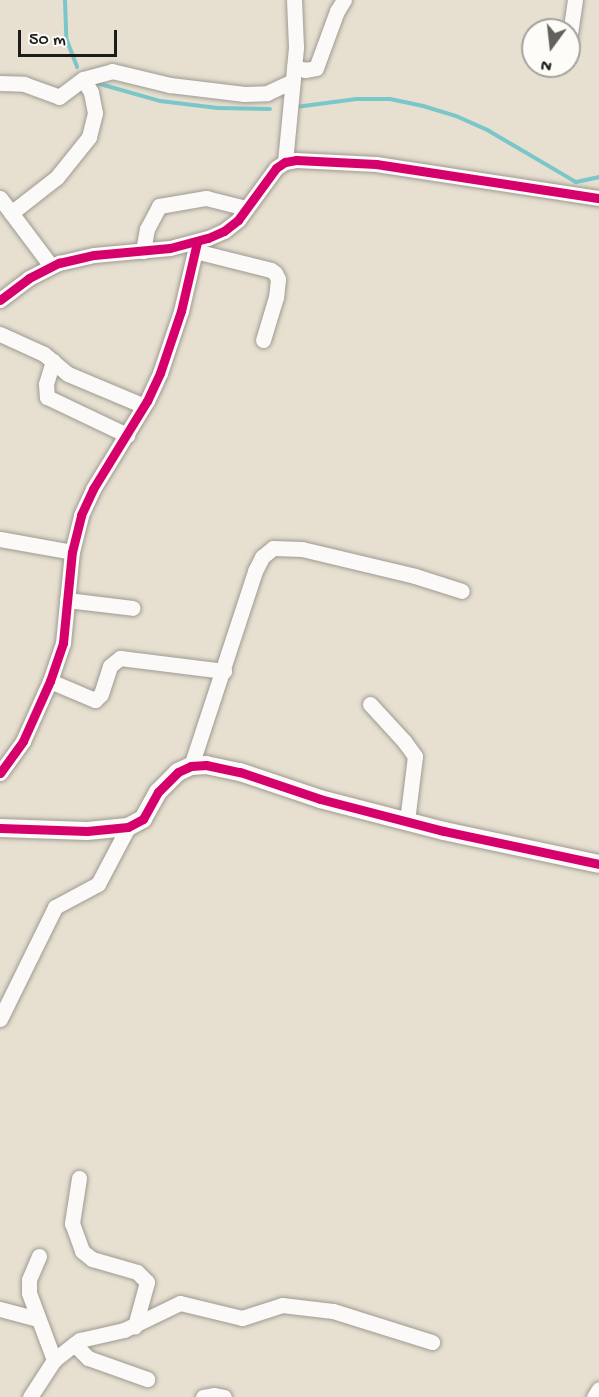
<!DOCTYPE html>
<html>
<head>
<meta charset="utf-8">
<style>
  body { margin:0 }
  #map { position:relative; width:599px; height:1397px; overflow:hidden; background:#e7e0d1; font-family:"Gochi Hand",sans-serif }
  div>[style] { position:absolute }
  .stream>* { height:4px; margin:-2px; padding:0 2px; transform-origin:2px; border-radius:2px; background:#7ac6c8 }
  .roads { filter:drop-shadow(0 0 2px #9e9a91) drop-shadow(0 0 2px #9e9a91) }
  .minor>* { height:15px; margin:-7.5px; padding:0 7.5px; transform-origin:7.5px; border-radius:7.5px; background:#fbfaf8 }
  .tertiary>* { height:18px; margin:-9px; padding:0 9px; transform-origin:9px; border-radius:9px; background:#fbfaf8 }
  .cycleway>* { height:9px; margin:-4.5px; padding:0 4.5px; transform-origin:4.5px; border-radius:4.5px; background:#d6006c }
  span { translate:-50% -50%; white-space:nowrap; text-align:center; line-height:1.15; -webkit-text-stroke:4.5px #fdfcf7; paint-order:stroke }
  .north { position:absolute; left:521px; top:18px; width:60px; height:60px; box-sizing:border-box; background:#fdfcf7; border:2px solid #a3a29f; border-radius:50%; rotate:195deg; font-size:16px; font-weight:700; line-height:24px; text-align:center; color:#1c1c1c }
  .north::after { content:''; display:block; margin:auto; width:21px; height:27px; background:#63615b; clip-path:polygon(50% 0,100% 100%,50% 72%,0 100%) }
  .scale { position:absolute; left:18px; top:30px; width:99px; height:27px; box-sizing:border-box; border:3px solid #1c1c1c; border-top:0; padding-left:8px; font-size:18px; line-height:21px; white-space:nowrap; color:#1c1c1c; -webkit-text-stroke:4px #fdfcf7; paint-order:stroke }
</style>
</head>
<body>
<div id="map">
  <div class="stream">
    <i style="left:65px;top:0;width:38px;rotate:88deg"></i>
    <i style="left:66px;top:38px;width:31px;rotate:69deg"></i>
    <i style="left:93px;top:82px;width:70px;rotate:15.8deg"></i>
    <i style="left:160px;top:101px;width:58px;rotate:6.9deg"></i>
    <i style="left:218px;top:108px;width:52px;rotate:1.1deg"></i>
    <i style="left:296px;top:107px;width:61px;rotate:-7.6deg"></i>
    <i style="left:356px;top:99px;width:34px"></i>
    <i style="left:390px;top:99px;width:34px;rotate:12deg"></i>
    <i style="left:423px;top:106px;width:34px;rotate:17deg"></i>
    <i style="left:456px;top:116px;width:36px;rotate:24deg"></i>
    <i style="left:489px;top:131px;width:101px;rotate:30.4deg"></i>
    <i style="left:576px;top:182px;width:24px;rotate:-12deg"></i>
  </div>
  <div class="roads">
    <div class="minor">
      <i style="left:569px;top:40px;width:40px;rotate:-81.5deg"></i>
      <i style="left:294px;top:67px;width:11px;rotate:15deg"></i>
      <i style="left:305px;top:70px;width:11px;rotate:-10deg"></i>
      <i style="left:316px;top:68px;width:61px;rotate:-69.8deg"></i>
      <i style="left:337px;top:11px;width:13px;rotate:-58deg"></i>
      <i style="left:0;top:83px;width:24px;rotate:2deg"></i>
      <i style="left:24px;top:84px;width:37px;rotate:20deg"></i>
      <i style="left:59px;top:97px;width:30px;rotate:-37deg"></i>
      <i style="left:83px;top:79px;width:30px;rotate:-15deg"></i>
      <i style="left:112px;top:71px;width:60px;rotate:13.6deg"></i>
      <i style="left:170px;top:85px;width:75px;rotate:6.9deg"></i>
      <i style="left:244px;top:94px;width:23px;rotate:-2deg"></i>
      <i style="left:267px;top:93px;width:26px;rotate:-25deg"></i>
      <i style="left:285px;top:162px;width:116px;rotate:-84.5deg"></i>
      <i style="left:296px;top:47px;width:47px;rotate:-92.4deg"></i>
      <i style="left:0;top:198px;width:85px;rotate:53.1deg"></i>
      <i style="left:11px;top:213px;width:58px;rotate:-38deg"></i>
      <i style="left:57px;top:177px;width:51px;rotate:-51.3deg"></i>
      <i style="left:89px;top:137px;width:25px;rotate:-76deg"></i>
      <i style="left:95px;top:113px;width:21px;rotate:-101deg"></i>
      <i style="left:91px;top:92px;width:15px;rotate:-122deg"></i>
      <i style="left:143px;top:251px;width:22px;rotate:-80deg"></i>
      <i style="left:147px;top:229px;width:26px;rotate:-62deg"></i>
      <i style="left:159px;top:206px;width:48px;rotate:-9.7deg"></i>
      <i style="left:206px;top:198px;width:41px;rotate:14deg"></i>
      <i style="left:195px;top:251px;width:78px;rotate:14deg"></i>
      <i style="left:271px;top:270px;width:5px;rotate:37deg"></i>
      <i style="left:275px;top:273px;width:7px;rotate:63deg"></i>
      <i style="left:278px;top:279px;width:18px;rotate:96deg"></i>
      <i style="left:276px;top:297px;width:45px;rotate:106.8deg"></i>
      <i style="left:0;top:300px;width:36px;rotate:-37deg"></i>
      <i style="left:29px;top:278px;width:34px;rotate:-27deg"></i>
      <i style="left:59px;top:263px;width:36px;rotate:-13deg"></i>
      <i style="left:94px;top:255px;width:76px;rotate:-5.3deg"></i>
      <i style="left:170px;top:248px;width:39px;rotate:-15deg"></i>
      <i style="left:208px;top:238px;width:17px;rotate:-24deg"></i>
      <i style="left:224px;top:231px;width:18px;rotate:-38deg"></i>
      <i style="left:238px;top:220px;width:64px;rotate:-53.8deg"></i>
      <i style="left:276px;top:168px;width:11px;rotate:-34deg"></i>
      <i style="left:285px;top:162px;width:11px;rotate:-10deg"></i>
      <i style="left:296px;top:160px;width:80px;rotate:2.9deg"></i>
      <i style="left:376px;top:164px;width:226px;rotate:8.7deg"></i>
      <i style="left:0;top:334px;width:48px;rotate:24.4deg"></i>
      <i style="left:44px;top:354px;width:31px;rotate:40deg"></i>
      <i style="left:68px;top:374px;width:82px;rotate:22.8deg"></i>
      <i style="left:53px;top:361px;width:24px;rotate:107deg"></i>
      <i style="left:46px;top:384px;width:13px;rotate:86deg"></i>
      <i style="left:47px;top:397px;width:89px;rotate:25.4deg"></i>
      <i style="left:0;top:539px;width:73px;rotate:10.2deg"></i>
      <i style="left:67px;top:600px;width:66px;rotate:6.9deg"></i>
      <i style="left:50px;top:681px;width:49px;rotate:22.9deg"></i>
      <i style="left:95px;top:700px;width:8px;rotate:-45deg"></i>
      <i style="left:101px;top:694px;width:29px;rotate:-72deg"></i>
      <i style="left:110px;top:666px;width:13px;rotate:-39deg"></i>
      <i style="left:120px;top:658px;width:105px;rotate:7.1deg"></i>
      <i style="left:370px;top:704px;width:50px;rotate:47.4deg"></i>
      <i style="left:404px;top:741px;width:19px;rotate:54deg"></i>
      <i style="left:415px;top:756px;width:65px;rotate:97deg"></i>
      <i style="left:191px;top:766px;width:205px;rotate:-71.8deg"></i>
      <i style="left:255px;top:571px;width:16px;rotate:-63deg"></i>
      <i style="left:262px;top:557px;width:14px;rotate:-39deg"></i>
      <i style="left:273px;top:548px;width:29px;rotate:2deg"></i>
      <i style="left:302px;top:549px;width:116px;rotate:13.4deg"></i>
      <i style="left:415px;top:576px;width:49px;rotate:17.7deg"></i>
      <i style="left:0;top:773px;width:39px;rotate:-54deg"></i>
      <i style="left:23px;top:741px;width:66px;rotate:-65.8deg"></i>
      <i style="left:50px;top:681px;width:40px;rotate:-71.1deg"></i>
      <i style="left:63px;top:643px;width:91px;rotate:-84.4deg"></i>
      <i style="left:72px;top:552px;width:38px;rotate:-76deg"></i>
      <i style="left:81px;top:515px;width:29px;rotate:-65deg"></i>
      <i style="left:93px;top:489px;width:103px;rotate:-58.5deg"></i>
      <i style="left:147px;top:401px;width:31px;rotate:-65deg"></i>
      <i style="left:160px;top:373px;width:65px;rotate:-71.3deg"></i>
      <i style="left:181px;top:311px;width:71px;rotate:-76.9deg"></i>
      <i style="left:0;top:1019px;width:125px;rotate:-63.8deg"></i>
      <i style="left:55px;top:907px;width:49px;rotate:-28.1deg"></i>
      <i style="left:98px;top:884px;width:64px;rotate:-62.2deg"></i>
      <i style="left:79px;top:1178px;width:46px;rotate:98.8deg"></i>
      <i style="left:72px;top:1223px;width:30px;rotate:70deg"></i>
      <i style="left:82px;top:1251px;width:13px;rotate:39deg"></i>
      <i style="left:92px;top:1259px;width:47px;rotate:16.1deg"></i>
      <i style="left:137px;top:1272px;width:14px;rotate:45deg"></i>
      <i style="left:147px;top:1282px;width:46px;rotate:105.3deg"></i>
      <i style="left:39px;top:1256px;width:26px;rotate:113deg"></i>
      <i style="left:29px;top:1280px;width:13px;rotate:90deg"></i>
      <i style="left:29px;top:1293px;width:72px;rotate:69.5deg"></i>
      <i style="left:0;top:1309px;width:39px;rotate:15deg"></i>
      <i style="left:74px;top:1344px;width:20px;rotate:45deg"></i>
      <i style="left:88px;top:1358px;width:63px;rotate:19.6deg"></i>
      <i style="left:30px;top:1397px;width:44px;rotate:-57deg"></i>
      <i style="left:54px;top:1360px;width:33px;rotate:-38deg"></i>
      <i style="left:80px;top:1340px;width:45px;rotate:-12.8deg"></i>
      <i style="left:124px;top:1330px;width:62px;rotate:-25.7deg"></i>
      <i style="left:180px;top:1303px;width:64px;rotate:13.6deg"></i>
      <i style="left:242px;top:1318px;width:42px;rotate:-18deg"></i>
      <i style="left:282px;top:1305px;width:51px;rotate:6.7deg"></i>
      <i style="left:333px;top:1311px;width:104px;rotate:17.4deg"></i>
      <i style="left:203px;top:1397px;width:11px;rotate:-10deg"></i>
      <i style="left:214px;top:1395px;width:10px;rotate:11deg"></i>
      <i style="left:594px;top:1397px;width:9px;rotate:-58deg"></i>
    </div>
    <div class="tertiary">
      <i style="left:0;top:828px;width:87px;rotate:2deg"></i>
      <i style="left:87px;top:831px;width:41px;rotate:-5.6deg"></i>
      <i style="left:128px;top:827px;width:17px;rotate:-28deg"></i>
      <i style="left:143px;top:819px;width:31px;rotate:-61deg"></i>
      <i style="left:158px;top:792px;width:28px;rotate:-45deg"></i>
      <i style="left:178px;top:772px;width:14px;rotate:-25deg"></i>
      <i style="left:191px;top:766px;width:15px;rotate:-4deg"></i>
      <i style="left:206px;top:765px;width:35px;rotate:12deg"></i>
      <i style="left:240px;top:772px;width:84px;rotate:18.6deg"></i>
      <i style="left:320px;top:799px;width:128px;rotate:14.5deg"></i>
      <i style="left:444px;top:831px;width:158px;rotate:12deg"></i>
    </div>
  </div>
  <div class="cycleway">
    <i style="left:0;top:300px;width:36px;rotate:-37deg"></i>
    <i style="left:29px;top:278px;width:34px;rotate:-27deg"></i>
    <i style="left:59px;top:263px;width:36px;rotate:-13deg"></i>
    <i style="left:94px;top:255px;width:76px;rotate:-5.3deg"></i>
    <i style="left:170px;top:248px;width:39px;rotate:-15deg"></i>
    <i style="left:208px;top:238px;width:17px;rotate:-24deg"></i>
    <i style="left:224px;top:231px;width:18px;rotate:-38deg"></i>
    <i style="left:238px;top:220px;width:64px;rotate:-53.8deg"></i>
    <i style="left:276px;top:168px;width:11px;rotate:-34deg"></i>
    <i style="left:285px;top:162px;width:11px;rotate:-10deg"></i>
    <i style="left:296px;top:160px;width:80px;rotate:2.9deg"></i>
    <i style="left:376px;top:164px;width:226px;rotate:8.7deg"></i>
    <i style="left:0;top:773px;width:39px;rotate:-54deg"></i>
    <i style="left:23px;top:741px;width:66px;rotate:-65.8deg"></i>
    <i style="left:50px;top:681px;width:40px;rotate:-71.1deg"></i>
    <i style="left:63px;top:643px;width:91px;rotate:-84.4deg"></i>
    <i style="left:72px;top:552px;width:38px;rotate:-76deg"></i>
    <i style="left:81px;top:515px;width:29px;rotate:-65deg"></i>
    <i style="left:93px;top:489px;width:103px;rotate:-58.5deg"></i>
    <i style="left:147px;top:401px;width:31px;rotate:-65deg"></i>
    <i style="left:160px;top:373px;width:65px;rotate:-71.3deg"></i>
    <i style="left:181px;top:311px;width:71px;rotate:-76.9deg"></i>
    <i style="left:0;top:828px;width:87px;rotate:2deg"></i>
    <i style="left:87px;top:831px;width:41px;rotate:-5.6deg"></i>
    <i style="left:128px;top:827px;width:17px;rotate:-28deg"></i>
    <i style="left:143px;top:819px;width:31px;rotate:-61deg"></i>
    <i style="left:158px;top:792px;width:28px;rotate:-45deg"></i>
    <i style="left:178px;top:772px;width:14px;rotate:-25deg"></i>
    <i style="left:191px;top:766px;width:15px;rotate:-4deg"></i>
    <i style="left:206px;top:765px;width:35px;rotate:12deg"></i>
    <i style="left:240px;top:772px;width:84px;rotate:18.6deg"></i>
    <i style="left:320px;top:799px;width:128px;rotate:14.5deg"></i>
    <i style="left:444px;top:831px;width:158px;rotate:12deg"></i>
  </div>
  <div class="north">N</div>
  <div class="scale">50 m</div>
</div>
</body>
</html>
